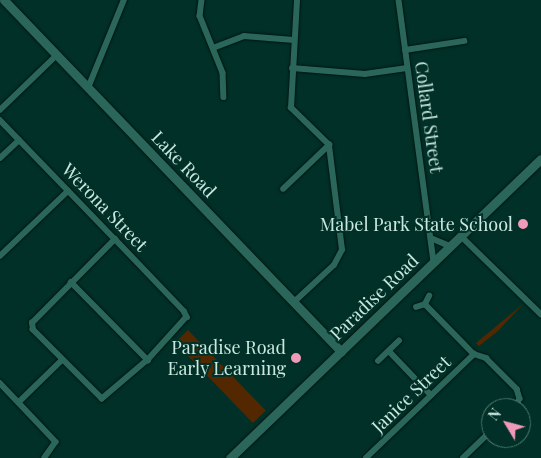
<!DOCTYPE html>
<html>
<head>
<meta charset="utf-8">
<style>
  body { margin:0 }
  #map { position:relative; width:541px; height:458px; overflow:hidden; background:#003027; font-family:"Playfair Display",serif }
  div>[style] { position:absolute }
  .green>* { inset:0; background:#532800; transform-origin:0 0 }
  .roads { filter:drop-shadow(0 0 1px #031410) drop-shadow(0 0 1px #031410) }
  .street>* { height:5.5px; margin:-2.75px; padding:0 2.75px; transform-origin:2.75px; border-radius:2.75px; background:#2a675a }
  .secondary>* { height:9px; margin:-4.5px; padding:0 4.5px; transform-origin:4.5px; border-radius:4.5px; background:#2a675a }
  .dots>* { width:14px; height:14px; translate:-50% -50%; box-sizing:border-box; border:2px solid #003027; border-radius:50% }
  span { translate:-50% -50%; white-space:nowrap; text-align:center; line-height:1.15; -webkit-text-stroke:4px #003027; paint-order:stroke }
  .street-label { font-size:18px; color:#cae8df }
  .poi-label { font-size:18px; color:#cae8df }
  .right { translate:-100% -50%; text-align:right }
  .north { position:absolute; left:481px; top:398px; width:50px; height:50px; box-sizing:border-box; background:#003027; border:1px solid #517a71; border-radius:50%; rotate:307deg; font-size:14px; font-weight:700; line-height:20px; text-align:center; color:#cae8df }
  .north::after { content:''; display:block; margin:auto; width:18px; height:22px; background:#ef9ab8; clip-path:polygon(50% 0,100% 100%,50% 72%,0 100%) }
</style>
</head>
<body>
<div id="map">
  <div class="green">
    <i style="clip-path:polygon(523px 304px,498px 331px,479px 346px,476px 343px)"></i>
    <i style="left:188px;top:330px;width:112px;height:18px;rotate:46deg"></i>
  </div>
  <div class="roads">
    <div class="street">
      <i style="left:202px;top:0;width:16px;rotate:97deg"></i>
      <i style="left:200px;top:16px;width:61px;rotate:68deg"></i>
      <i style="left:223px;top:73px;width:24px;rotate:88deg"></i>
      <i style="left:399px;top:0;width:264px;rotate:82.4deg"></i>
      <i style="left:213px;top:48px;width:33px;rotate:-21deg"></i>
      <i style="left:244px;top:36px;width:50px;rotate:4.6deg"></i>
      <i style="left:405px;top:50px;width:60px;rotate:-8.7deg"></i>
      <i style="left:292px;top:68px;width:73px;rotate:4.7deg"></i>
      <i style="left:365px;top:74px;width:42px;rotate:-8.1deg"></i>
      <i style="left:88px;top:88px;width:95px;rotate:-67.8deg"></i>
      <i style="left:0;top:110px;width:78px;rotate:-44deg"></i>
      <i style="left:0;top:120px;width:165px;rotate:46deg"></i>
      <i style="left:115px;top:239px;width:100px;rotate:46.2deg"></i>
      <i style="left:184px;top:311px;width:7px;rotate:63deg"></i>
      <i style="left:187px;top:317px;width:58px;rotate:132.2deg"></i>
      <i style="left:148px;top:360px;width:60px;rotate:139.7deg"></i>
      <i style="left:102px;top:399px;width:98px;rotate:-135deg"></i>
      <i style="left:33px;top:330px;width:7px;rotate:-98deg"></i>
      <i style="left:32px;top:323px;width:118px;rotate:-45.3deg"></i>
      <i style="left:0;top:158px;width:26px;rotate:-43deg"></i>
      <i style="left:283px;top:189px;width:64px;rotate:-43.7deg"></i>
      <i style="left:461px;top:236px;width:112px;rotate:44.3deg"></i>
      <i style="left:431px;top:238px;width:21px;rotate:23deg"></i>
      <i style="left:0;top:256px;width:94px;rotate:-43.7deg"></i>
      <i style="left:71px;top:282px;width:110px;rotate:45.4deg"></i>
      <i style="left:294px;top:302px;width:54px;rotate:-42.8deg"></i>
      <i style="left:334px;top:265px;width:17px;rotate:-62deg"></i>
      <i style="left:342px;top:250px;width:106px;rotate:-97.1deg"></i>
      <i style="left:329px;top:145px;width:53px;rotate:-135.8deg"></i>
      <i style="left:291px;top:108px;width:108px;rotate:-86.8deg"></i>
      <i style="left:425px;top:304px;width:70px;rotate:45.6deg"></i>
      <i style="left:416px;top:307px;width:9px;rotate:-18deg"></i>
      <i style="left:425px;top:304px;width:9px;rotate:-63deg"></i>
      <i style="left:389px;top:351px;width:61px;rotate:46.3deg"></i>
      <i style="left:378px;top:361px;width:29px;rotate:-44deg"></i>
      <i style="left:0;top:383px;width:81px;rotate:46.5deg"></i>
      <i style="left:56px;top:442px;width:19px;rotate:125deg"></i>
      <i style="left:19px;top:402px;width:60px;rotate:-44.3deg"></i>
      <i style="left:366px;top:458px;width:150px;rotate:-43.9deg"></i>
      <i style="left:474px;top:354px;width:13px;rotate:18deg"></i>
      <i style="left:486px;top:358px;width:44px;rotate:45deg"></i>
      <i style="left:517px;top:389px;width:10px;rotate:73deg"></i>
      <i style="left:520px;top:399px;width:10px;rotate:119deg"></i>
      <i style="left:463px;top:458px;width:39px;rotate:-44deg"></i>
    </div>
    <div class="secondary">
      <i style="left:4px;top:0;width:487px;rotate:46.2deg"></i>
      <i style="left:230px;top:458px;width:431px;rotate:-43.9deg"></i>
    </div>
  </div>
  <div class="dots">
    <i style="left:523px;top:224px;background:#ef9ab8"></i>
    <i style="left:296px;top:358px;background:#ef9ab8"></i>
  </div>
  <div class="street-label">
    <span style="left:429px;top:117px;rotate:82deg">Collard Street</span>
    <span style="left:184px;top:164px;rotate:46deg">Lake Road</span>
    <span style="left:105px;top:207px;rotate:46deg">Werona Street</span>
    <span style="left:374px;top:297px;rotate:-44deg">Paradise Road</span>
    <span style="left:411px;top:394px;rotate:-44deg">Janice Street</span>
  </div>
  <div class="poi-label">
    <span class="right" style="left:513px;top:224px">Mabel Park State School</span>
    <span class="right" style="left:286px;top:358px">Paradise Road<br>Early Learning</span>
  </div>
  <div class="north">N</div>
</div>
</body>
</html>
